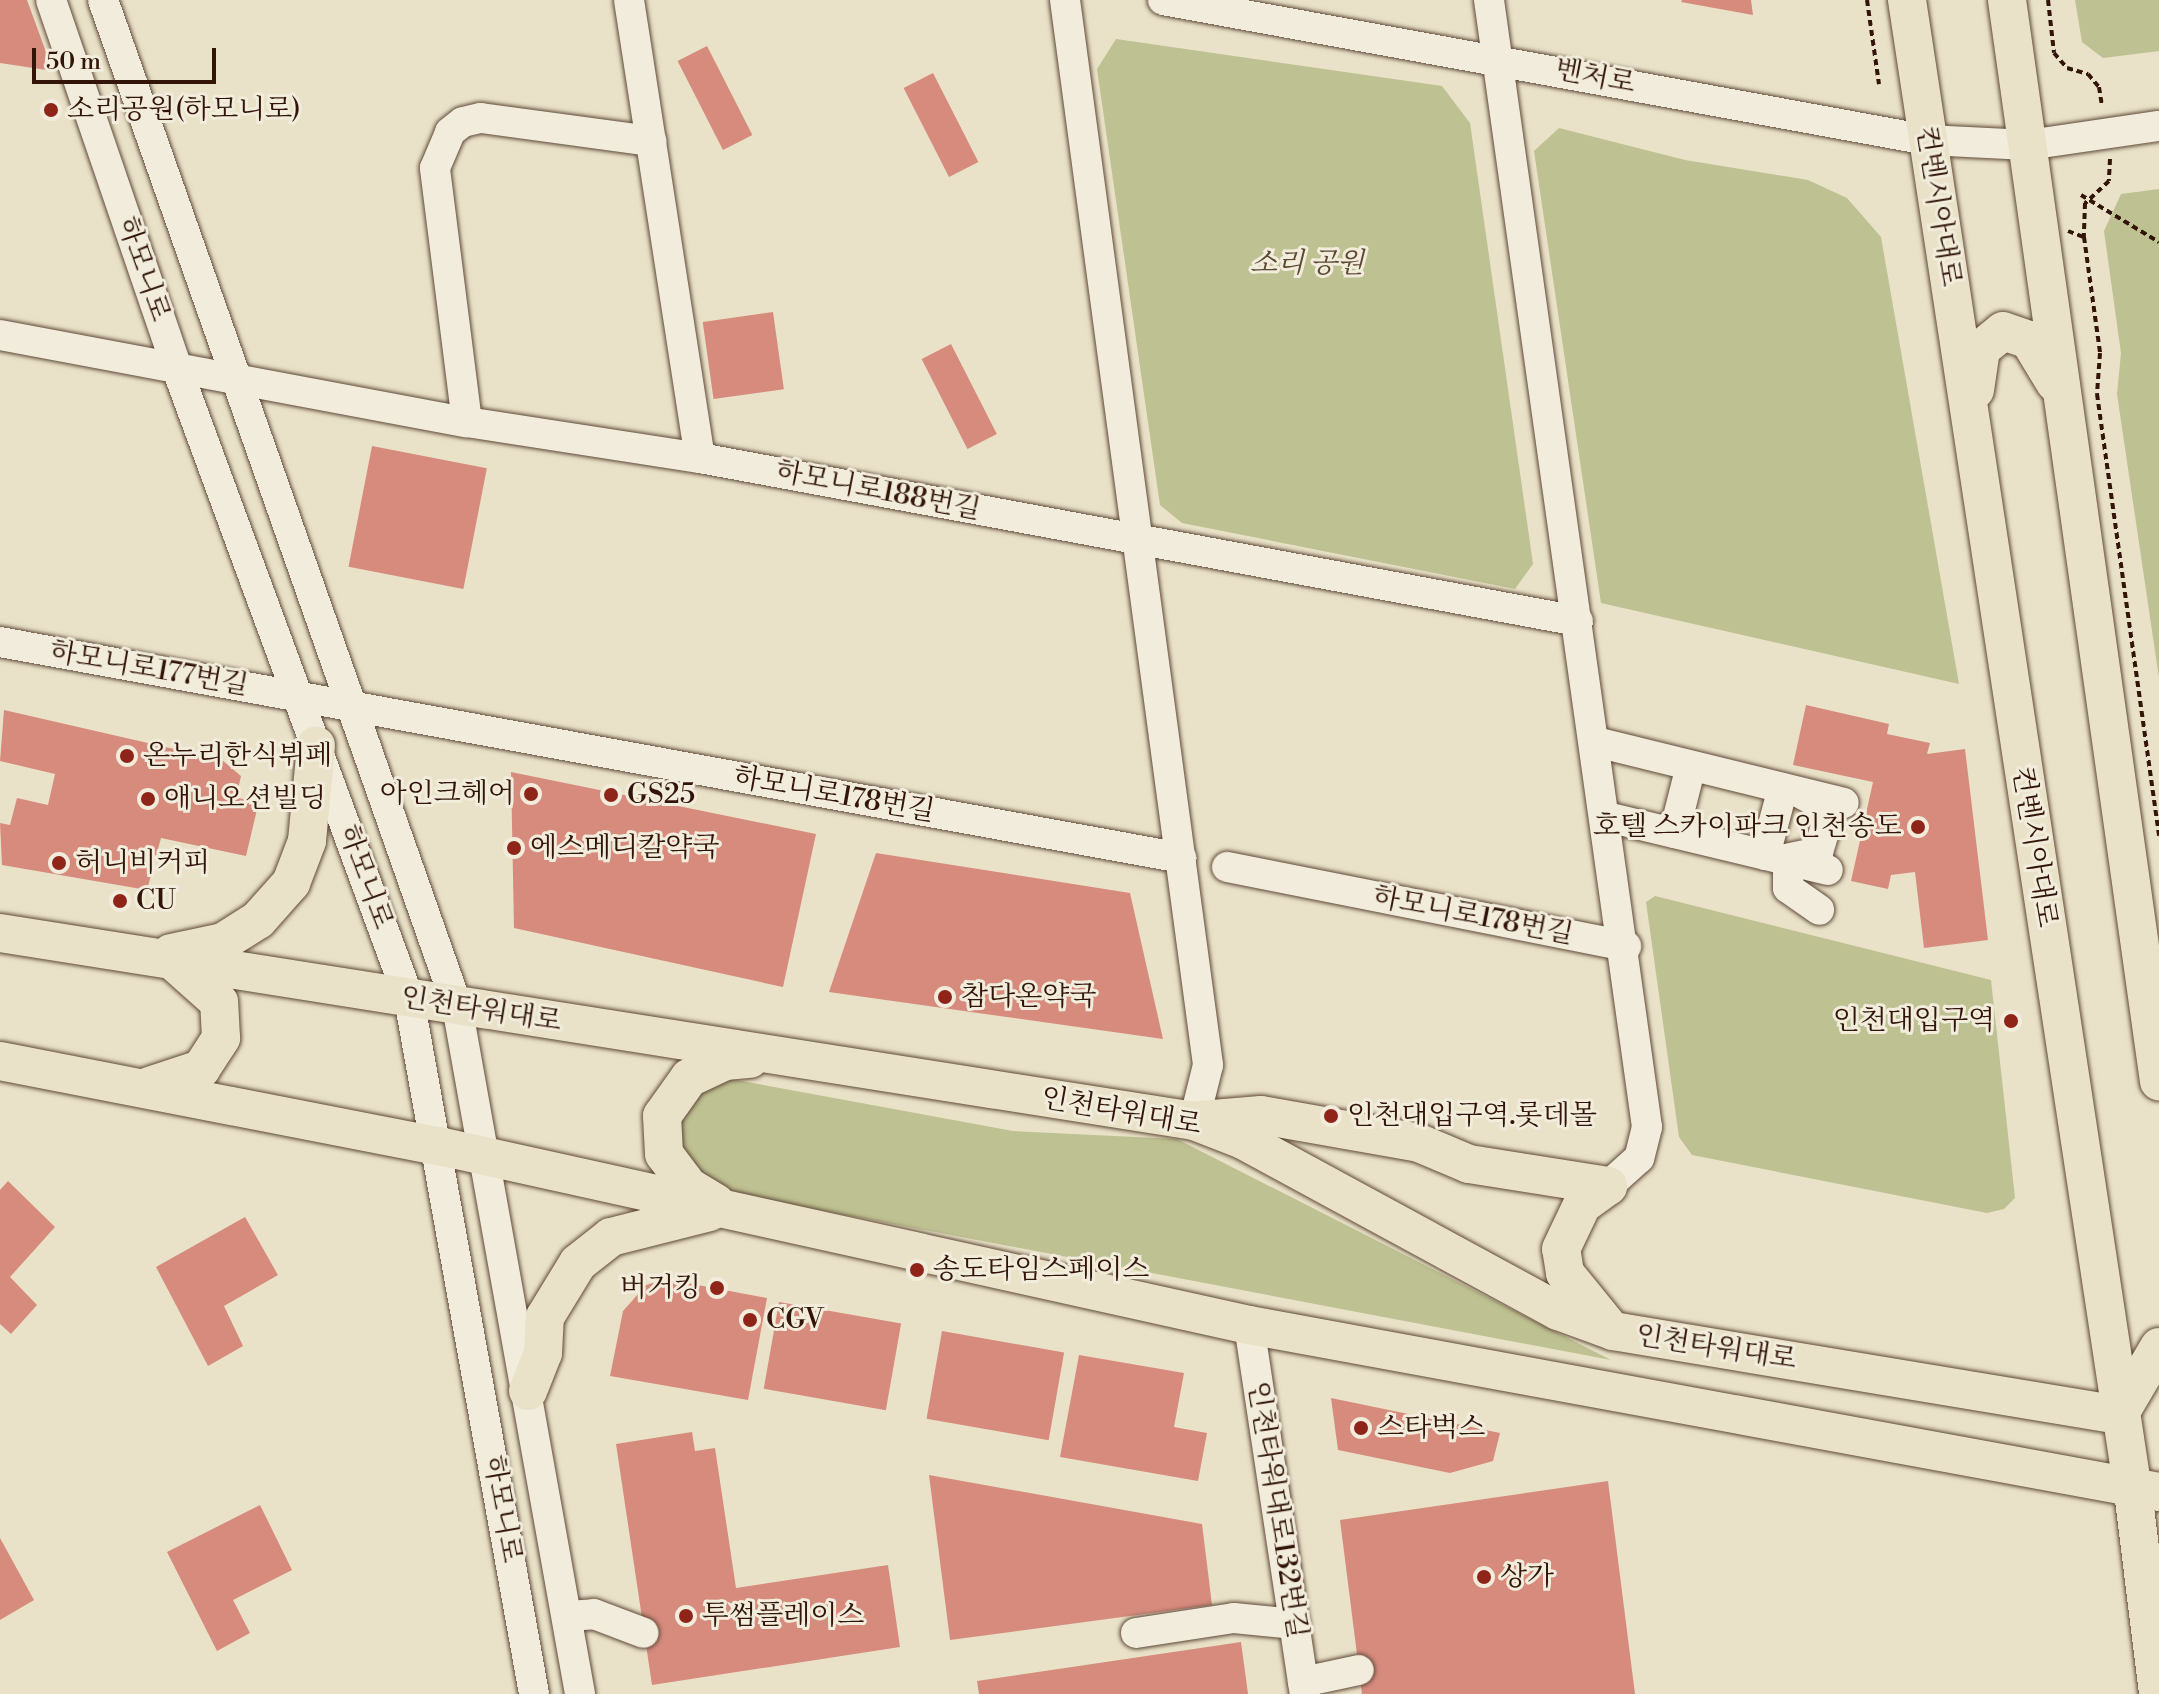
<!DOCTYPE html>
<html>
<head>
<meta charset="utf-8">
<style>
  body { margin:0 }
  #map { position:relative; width:2159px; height:1694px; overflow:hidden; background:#e9e2c8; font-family:"Libre Bodoni","Noto Serif KR",serif }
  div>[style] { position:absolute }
  .green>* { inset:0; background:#bec191 }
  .building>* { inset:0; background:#d68b7d; transform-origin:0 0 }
  .path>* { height:4px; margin-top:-2px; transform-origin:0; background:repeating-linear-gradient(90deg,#321508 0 6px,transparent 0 10px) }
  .roads { filter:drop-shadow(0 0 2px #604838) drop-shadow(0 0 2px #604838) }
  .minor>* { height:30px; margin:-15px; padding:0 15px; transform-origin:15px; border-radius:15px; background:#f1ecdb }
  .major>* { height:38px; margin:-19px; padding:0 19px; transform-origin:19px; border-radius:19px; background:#e9e2c8 }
  .dots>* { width:22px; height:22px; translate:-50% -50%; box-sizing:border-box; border:4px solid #f1ecdb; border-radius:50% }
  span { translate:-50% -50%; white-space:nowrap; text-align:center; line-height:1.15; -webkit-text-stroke:6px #f1ecdb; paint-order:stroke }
  .street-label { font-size:28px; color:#321508 }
  .poi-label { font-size:28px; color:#321508 }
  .left { translate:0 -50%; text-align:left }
  .right { translate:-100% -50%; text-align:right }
  .park-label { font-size:28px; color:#5c4931; font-style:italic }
  .scale { position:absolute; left:32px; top:48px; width:184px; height:36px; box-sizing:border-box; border:4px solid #321508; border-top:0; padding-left:10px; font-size:24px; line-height:28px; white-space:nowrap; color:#321508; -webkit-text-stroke:6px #f1ecdb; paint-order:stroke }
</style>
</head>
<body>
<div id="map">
  <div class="green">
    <i style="clip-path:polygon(2075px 0,2159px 0,2159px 51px,2103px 58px,2082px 42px)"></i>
    <i style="clip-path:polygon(1116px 39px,1442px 86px,1470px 123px,1533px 564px,1515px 589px,1182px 523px,1160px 505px,1097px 69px)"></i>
    <i style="clip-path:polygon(1559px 128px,1685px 160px,1808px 180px,1847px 198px,1881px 237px,1959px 684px,1601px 603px,1534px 151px)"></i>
    <i style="clip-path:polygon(2159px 189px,2159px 678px,2117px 394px,2121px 353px,2104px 231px,2121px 194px)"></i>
    <i style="clip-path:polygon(1655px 896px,1991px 980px,2015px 1198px,2004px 1209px,1987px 1213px,1692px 1155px,1679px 1137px,1646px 902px)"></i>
    <i style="clip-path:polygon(731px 1079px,1013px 1131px,1177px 1139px,1611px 1360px,719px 1191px,674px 1147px,681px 1102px,697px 1086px)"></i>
  </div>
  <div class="building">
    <i style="clip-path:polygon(0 0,27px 0,53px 71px,0 63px)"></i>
    <i style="clip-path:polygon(1682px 0,1751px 0,1753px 15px,1681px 2px)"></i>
    <i style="left:707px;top:46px;width:100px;height:33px;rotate:63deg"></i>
    <i style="left:933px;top:73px;width:100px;height:33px;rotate:63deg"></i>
    <i style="left:773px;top:312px;width:78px;height:71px;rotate:82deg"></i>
    <i style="left:951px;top:344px;width:101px;height:33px;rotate:63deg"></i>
    <i style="left:372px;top:446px;width:117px;height:123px;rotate:11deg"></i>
    <i style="clip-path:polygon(1806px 705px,1889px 724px,1887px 734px,1930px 743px,1927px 754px,1965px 749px,1988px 940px,1924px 948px,1915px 872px,1891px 875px,1888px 889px,1851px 881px,1873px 782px,1793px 765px)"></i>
    <i style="clip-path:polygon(4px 710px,222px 760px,241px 776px,236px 798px,259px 801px,246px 856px,161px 838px,147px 890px,2px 865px,0 823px,10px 825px,17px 798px,48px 805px,55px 774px,0 761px)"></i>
    <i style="clip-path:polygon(511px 772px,816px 834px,783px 987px,514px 928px)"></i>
    <i style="clip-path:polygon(876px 853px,1130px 893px,1163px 1039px,829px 992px)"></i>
    <i style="clip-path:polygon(8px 1181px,55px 1227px,10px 1277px,37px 1305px,11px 1334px,0 1324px,0 1190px)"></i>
    <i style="clip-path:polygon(245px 1217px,278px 1275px,224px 1306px,243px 1346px,208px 1366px,156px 1267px)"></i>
    <i style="clip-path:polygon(666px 1279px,767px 1298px,748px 1400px,610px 1376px,623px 1311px,646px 1285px)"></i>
    <i style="left:779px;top:1302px;width:124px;height:88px;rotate:10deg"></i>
    <i style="left:942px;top:1331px;width:124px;height:89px;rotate:10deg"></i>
    <i style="clip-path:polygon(1079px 1355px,1184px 1373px,1174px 1427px,1207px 1433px,1198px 1481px,1060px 1457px)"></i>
    <i style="clip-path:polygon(1331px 1398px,1500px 1433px,1493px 1461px,1450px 1473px,1338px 1450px)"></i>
    <i style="clip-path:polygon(692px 1432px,695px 1451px,715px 1448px,736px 1588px,888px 1565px,900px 1647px,652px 1685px,616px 1444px)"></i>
    <i style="clip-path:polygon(929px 1475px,1202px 1524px,1212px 1605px,950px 1640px)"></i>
    <i style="clip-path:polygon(1608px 1481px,1635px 1694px,1362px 1694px,1340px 1520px)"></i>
    <i style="clip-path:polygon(260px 1505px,292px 1570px,233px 1600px,250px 1633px,217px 1651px,167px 1552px)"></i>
    <i style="clip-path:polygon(0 1538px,34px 1600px,0 1620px)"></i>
    <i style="clip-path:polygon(1241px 1642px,1248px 1694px,979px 1694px,977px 1681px)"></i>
  </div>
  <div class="path">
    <i style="left:1867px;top:0;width:85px;rotate:81.9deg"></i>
    <i style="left:2048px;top:0;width:53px;rotate:83.5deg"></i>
    <i style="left:2054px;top:53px;width:20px;rotate:49deg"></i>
    <i style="left:2067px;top:68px;width:22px;rotate:16deg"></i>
    <i style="left:2088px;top:74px;width:17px;rotate:50deg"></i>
    <i style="left:2099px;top:87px;width:20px;rotate:81deg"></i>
    <i style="left:2110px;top:159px;width:22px;rotate:93deg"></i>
    <i style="left:2109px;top:181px;width:33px;rotate:137deg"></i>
    <i style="left:2085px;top:203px;width:34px;rotate:92deg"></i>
    <i style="left:2084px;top:237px;width:117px;rotate:82.1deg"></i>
    <i style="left:2100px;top:353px;width:41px;rotate:94.2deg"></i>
    <i style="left:2097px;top:394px;width:446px;rotate:82deg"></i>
    <i style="left:2081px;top:195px;width:91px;rotate:31.1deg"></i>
    <i style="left:2068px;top:231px;width:17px;rotate:21deg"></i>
  </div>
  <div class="roads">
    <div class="minor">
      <i style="left:51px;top:0;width:390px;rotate:71.1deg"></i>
      <i style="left:177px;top:369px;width:671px;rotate:69.78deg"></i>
      <i style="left:409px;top:999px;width:706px;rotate:79.8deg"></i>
      <i style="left:103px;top:0;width:1066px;rotate:70.61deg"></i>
      <i style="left:457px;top:1006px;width:699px;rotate:79.86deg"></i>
      <i style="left:629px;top:0;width:463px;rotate:81.2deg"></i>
      <i style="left:1065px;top:0;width:1075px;rotate:82.35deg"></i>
      <i style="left:1208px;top:1065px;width:58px;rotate:104deg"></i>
      <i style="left:1163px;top:0;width:777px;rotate:10.38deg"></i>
      <i style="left:1927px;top:140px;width:101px;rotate:2.8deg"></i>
      <i style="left:2028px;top:145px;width:132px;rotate:-8.3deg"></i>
      <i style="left:1489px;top:0;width:1138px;rotate:82.02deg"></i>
      <i style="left:1647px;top:1127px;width:32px;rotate:104deg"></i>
      <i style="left:1639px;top:1158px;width:42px;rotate:137.9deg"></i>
      <i style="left:0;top:335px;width:475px;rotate:10.6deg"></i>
      <i style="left:467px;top:422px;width:236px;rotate:8.8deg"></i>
      <i style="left:700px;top:458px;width:893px;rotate:10.52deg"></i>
      <i style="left:467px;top:422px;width:256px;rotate:-97.2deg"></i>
      <i style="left:435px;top:168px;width:39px;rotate:-67deg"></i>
      <i style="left:450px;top:132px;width:16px;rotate:-38deg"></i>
      <i style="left:463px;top:122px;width:18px;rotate:-13deg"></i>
      <i style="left:481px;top:118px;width:172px;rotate:7.7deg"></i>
      <i style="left:0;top:642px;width:1201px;rotate:10.36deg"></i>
      <i style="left:1596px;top:742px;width:255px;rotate:13.8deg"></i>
      <i style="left:1607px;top:817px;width:227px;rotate:13.5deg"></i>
      <i style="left:1674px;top:833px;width:69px;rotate:-75.8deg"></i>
      <i style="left:1765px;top:855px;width:69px;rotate:-75deg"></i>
      <i style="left:1786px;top:859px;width:33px;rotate:-12deg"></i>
      <i style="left:1818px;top:852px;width:31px;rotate:-73deg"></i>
      <i style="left:1827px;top:822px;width:19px;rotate:-111deg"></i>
      <i style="left:1820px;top:804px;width:23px;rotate:-151deg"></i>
      <i style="left:1788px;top:861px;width:27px;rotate:90deg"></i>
      <i style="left:1788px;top:888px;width:38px;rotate:35deg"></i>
      <i style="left:1227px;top:867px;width:407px;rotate:11.2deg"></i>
      <i style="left:1249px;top:1325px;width:373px;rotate:81.4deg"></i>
      <i style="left:568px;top:1616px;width:26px;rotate:-4deg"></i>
      <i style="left:594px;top:1614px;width:53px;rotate:20.8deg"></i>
      <i style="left:1136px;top:1633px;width:99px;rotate:-8.7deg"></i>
      <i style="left:1234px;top:1618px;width:61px;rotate:5.6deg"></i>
      <i style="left:1303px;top:1682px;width:57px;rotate:-12.1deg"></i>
    </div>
    <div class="major">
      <i style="left:1907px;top:0;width:1501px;rotate:81.38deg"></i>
      <i style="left:2132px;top:1484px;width:212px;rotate:82.9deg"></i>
      <i style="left:2007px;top:0;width:1092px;rotate:82deg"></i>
      <i style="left:1975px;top:390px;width:41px;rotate:-81.7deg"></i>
      <i style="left:1981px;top:349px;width:28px;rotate:-39deg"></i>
      <i style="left:2003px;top:331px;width:28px;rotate:19deg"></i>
      <i style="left:2029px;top:340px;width:50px;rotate:58.8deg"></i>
      <i style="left:0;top:933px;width:1209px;rotate:8.95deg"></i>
      <i style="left:1194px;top:1121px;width:53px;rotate:21.2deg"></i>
      <i style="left:1243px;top:1140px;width:358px;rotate:28.5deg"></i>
      <i style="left:1558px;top:1311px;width:59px;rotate:20deg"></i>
      <i style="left:1613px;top:1331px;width:513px;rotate:9.43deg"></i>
      <i style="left:2119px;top:1415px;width:79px;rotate:-59.5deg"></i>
      <i style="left:171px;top:953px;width:53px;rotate:-11.9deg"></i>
      <i style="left:223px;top:942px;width:41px;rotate:-32.2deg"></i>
      <i style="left:258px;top:920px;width:50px;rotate:-48.3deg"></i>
      <i style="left:291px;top:883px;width:45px;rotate:-69.1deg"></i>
      <i style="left:307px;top:841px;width:96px;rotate:-84.6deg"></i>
      <i style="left:0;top:1061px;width:447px;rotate:11deg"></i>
      <i style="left:439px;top:1146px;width:830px;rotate:12.46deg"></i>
      <i style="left:1249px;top:1325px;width:925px;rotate:10.4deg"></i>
      <i style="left:149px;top:1086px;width:55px;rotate:-18.1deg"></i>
      <i style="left:201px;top:1069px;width:37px;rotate:-57deg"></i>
      <i style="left:221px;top:1038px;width:36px;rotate:-93deg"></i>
      <i style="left:219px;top:1002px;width:60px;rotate:-138.4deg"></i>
      <i style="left:1201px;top:1120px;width:60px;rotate:-4.8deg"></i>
      <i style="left:1261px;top:1115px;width:160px;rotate:10deg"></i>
      <i style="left:1419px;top:1143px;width:54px;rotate:22.8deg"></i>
      <i style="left:1469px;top:1164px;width:141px;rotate:9deg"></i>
      <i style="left:716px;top:1203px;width:31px;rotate:-149deg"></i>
      <i style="left:689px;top:1187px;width:41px;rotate:-127.1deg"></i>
      <i style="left:664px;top:1154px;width:38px;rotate:-93deg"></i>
      <i style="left:662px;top:1116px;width:47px;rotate:-54.6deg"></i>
      <i style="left:689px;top:1078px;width:40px;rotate:-25deg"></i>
      <i style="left:725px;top:1061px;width:25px;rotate:-5deg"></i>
      <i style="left:1608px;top:1326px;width:68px;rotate:-129.1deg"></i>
      <i style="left:1565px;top:1273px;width:24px;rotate:-99deg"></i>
      <i style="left:1561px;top:1249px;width:49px;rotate:-64.5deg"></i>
      <i style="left:1582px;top:1205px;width:32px;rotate:-36deg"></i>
      <i style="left:528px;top:1391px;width:41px;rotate:-68.5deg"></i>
      <i style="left:543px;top:1353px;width:36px;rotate:-87deg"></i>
      <i style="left:545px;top:1317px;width:63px;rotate:-58.6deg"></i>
      <i style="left:578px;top:1263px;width:42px;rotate:-38.2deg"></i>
      <i style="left:611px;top:1237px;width:102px;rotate:-14.2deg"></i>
    </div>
  </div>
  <div class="dots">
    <i style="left:51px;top:110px;background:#8f2418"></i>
    <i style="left:127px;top:756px;background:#8f2418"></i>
    <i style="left:531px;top:794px;background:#8f2418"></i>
    <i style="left:611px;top:795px;background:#8f2418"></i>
    <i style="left:148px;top:799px;background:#8f2418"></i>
    <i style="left:1918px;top:827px;background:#8f2418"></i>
    <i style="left:514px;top:848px;background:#8f2418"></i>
    <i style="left:59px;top:863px;background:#8f2418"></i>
    <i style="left:120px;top:901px;background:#8f2418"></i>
    <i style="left:945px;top:997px;background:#8f2418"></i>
    <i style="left:2011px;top:1021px;background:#8f2418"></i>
    <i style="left:1331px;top:1116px;background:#8f2418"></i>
    <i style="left:917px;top:1270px;background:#8f2418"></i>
    <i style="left:717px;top:1288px;background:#8f2418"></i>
    <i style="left:750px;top:1320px;background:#8f2418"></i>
    <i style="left:1361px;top:1428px;background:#8f2418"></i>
    <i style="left:1484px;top:1577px;background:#8f2418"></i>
    <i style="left:686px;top:1616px;background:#8f2418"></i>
  </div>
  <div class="street-label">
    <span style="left:1595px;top:77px;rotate:11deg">벤처로</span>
    <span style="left:1938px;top:206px;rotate:81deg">컨벤시아대로</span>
    <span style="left:143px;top:269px;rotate:71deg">하모니로</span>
    <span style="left:878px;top:491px;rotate:11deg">하모니로188번길</span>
    <span style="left:149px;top:669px;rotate:10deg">하모니로177번길</span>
    <span style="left:834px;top:795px;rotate:10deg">하모니로178번길</span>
    <span style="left:2034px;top:847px;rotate:81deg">컨벤시아대로</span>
    <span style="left:365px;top:877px;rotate:70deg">하모니로</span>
    <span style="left:1473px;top:916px;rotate:11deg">하모니로178번길</span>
    <span style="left:481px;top:1010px;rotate:9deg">인천타워대로</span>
    <span style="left:1121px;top:1112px;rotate:10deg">인천타워대로</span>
    <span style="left:1716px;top:1348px;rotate:9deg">인천타워대로</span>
    <span style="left:502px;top:1509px;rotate:80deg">하모니로</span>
    <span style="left:1277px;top:1510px;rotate:81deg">인천타워대로132번길</span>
  </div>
  <div class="poi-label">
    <span class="left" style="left:67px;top:110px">소리공원(하모니로)</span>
    <span class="left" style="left:143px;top:756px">온누리한식뷔페</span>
    <span class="right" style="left:515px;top:794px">아인크헤어</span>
    <span class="left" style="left:627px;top:795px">GS25</span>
    <span class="left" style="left:164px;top:799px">애니오션빌딩</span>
    <span class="right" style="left:1902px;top:827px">호텔 스카이파크 인천송도</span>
    <span class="left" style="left:530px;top:848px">에스메디칼약국</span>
    <span class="left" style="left:75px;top:863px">허니비커피</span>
    <span class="left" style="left:136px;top:901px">CU</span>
    <span class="left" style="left:961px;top:997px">참다온약국</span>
    <span class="right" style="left:1995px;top:1021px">인천대입구역</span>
    <span class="left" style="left:1347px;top:1116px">인천대입구역.롯데몰</span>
    <span class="left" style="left:933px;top:1270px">송도타임스페이스</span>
    <span class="right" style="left:701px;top:1288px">버거킹</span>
    <span class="left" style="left:766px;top:1320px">CGV</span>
    <span class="left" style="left:1377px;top:1428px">스타벅스</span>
    <span class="left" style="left:1500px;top:1577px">상가</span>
    <span class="left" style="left:702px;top:1616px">투썸플레이스</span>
  </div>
  <div class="park-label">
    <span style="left:1307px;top:264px">소리 공원</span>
  </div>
  <div class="scale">50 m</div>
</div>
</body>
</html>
